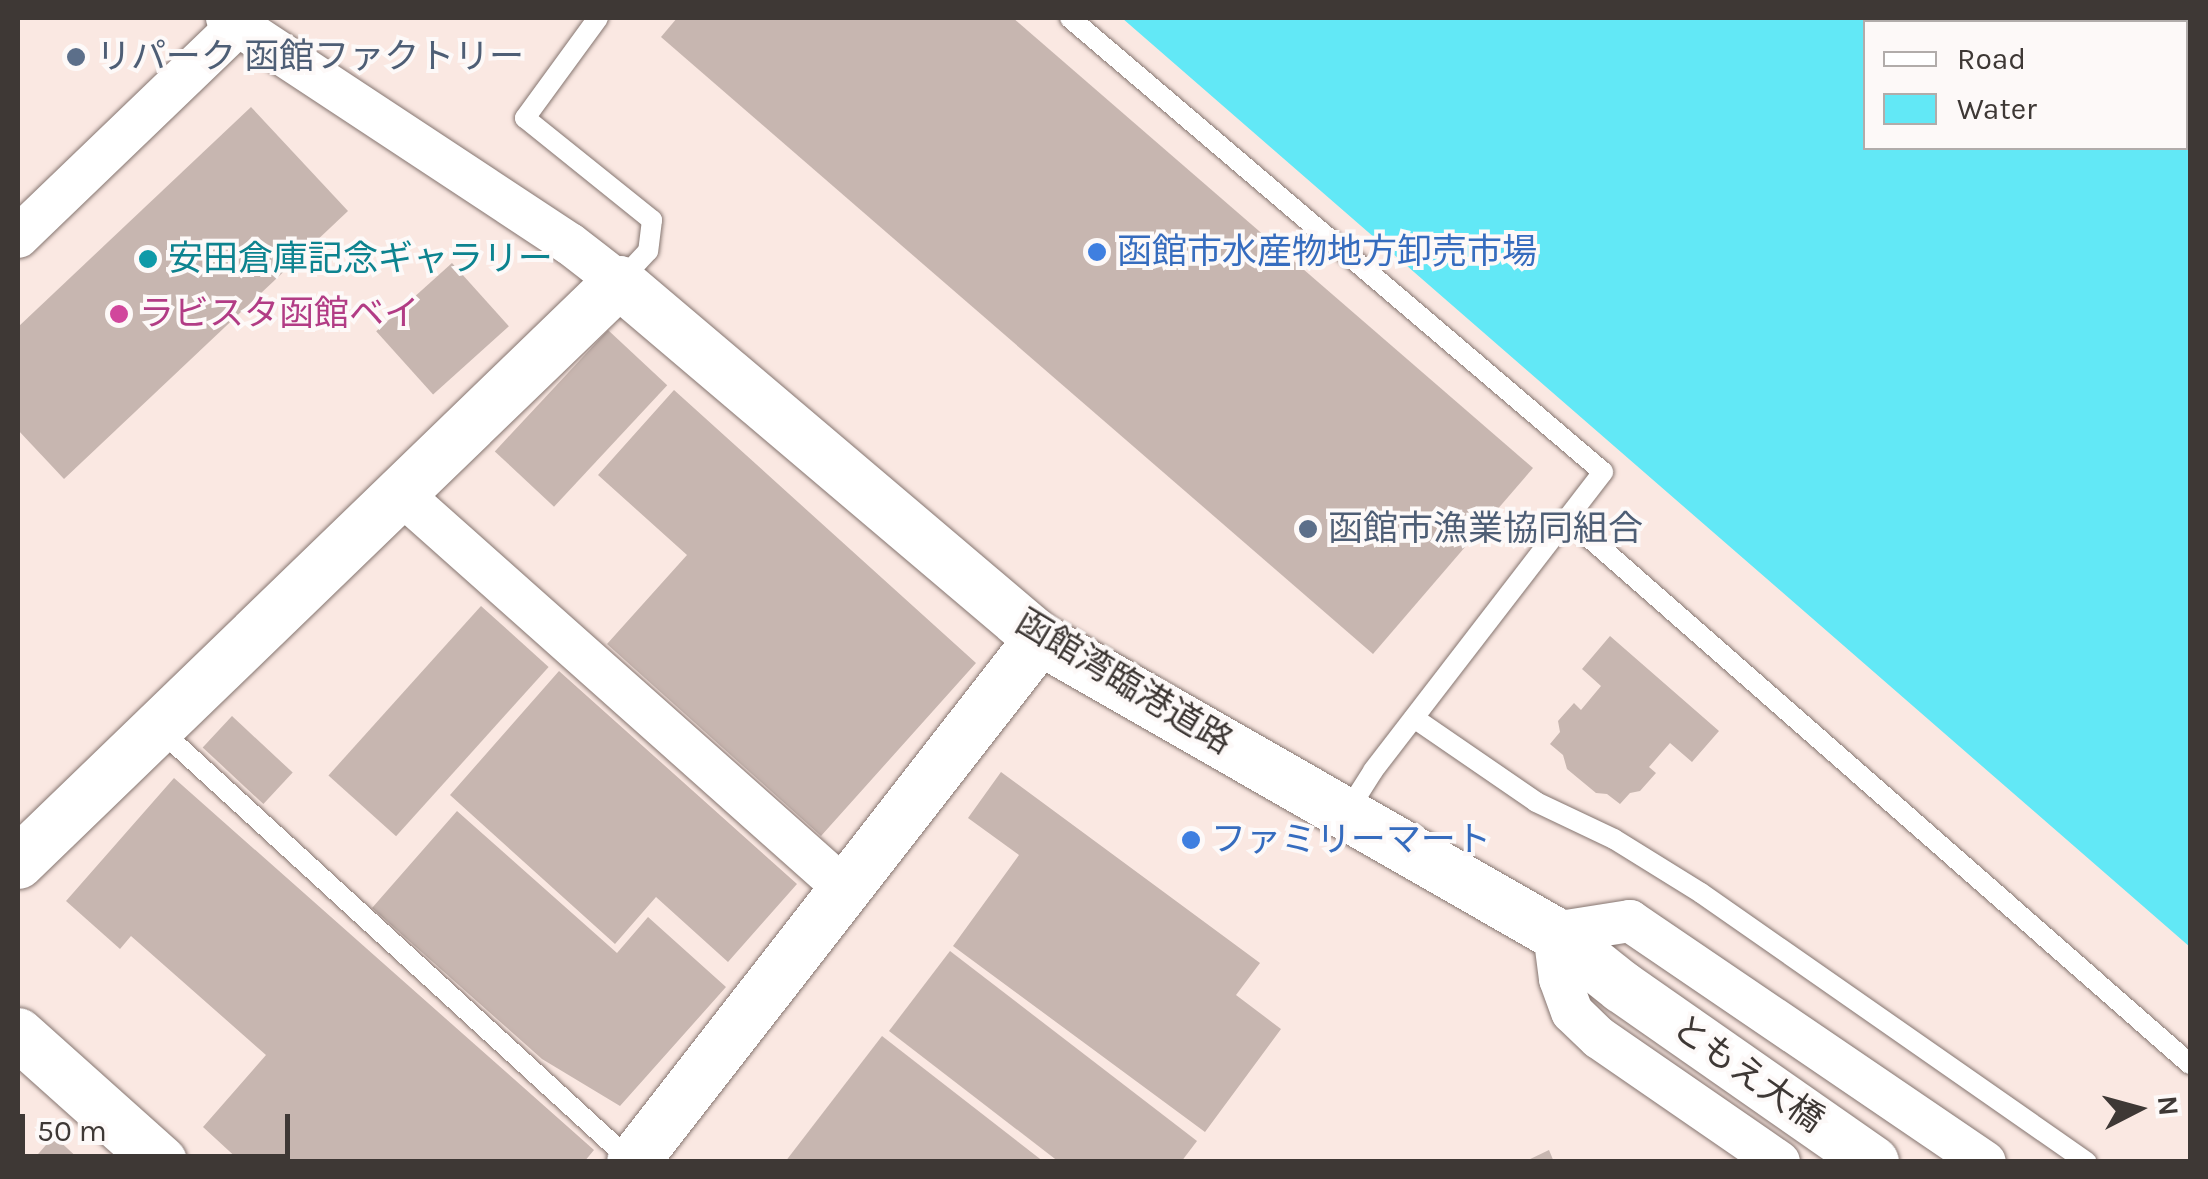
<!DOCTYPE html>
<html>
<head>
<meta charset="utf-8">
<style>
  body { margin:0 }
  #map { position:relative; width:2208px; height:1179px; overflow:hidden; background:#fae8e2; font-family:Karla,"Noto Sans JP",sans-serif }
  div>[style] { position:absolute }
  .water>* { inset:0; background:#62e8f6 }
  .building>* { inset:0; background:#c7b6b0; transform-origin:0 0 }
  .roads { filter:drop-shadow(0 0 2px #857570) drop-shadow(0 0 2px #857570) }
  .service>* { height:20px; margin:-10px; padding:0 10px; transform-origin:10px; border-radius:10px; background:#fff }
  .minor>* { height:42px; margin:-21px; padding:0 21px; transform-origin:21px; border-radius:21px; background:#fff }
  .tertiary>* { height:52px; margin:-26px; padding:0 26px; transform-origin:26px; border-radius:26px; background:#fff }
  .dots>* { width:28px; height:28px; translate:-50% -50%; box-sizing:border-box; border:5px solid #fdf9f8; border-radius:50% }
  span { translate:-50% -50%; white-space:nowrap; text-align:center; line-height:1.15; -webkit-text-stroke:8px #fdf9f8; paint-order:stroke }
  .service-label { font-size:35px; color:#4e5e75 }
  .left { translate:0 -50%; text-align:left }
  .shop-label { font-size:35px; color:#366cbe }
  .culture-label { font-size:35px; color:#0d838f }
  .hotel-label { font-size:35px; color:#b23c85 }
  .street-label { font-size:35px; color:#3e3835 }
  .frame { position:absolute; inset:0; border:20px solid #3e3835; pointer-events:none }
  .legend { position:absolute; left:1863px; top:20px; width:325px; height:130px; box-sizing:border-box; background:#fdf9f8; border:2px solid #b1acaa; margin:0; padding:12px 18px; list-style:none; font-size:30px; color:#3e3835 }
  .legend li { display:flex; align-items:center; gap:20px; height:50px }
  .legend b { width:50px; border:2px solid #b1acaa }
  .north { position:absolute; left:2088px; top:1059px; width:100px; height:100px; -webkit-text-stroke:8px #fdf9f8; paint-order:stroke; rotate:84deg; font-size:28px; font-weight:700; line-height:40px; text-align:center; color:#3e3835 }
  .north::after { content:''; display:block; margin:auto; width:35px; height:45px; background:#3e3835; clip-path:polygon(50% 0,100% 100%,50% 72%,0 100%) }
  .scale { position:absolute; left:20px; top:1114px; width:270px; height:45px; box-sizing:border-box; border:5px solid #3e3835; border-top:0; padding-left:12px; font-size:30px; line-height:35px; white-space:nowrap; color:#3e3835; -webkit-text-stroke:8px #fdf9f8; paint-order:stroke }
</style>
</head>
<body>
<div id="map">
  <div class="water">
    <i style="clip-path:polygon(evenodd,1122px 18px,2190px 18px,2190px 947px,1122px 18px,1866px 22px,2186px 22px,2186px 148px,1866px 148px,1866px 22px)"></i>
  </div>
  <div class="building">
    <i style="clip-path:polygon(677px 18px,1013px 18px,1533px 468px,1373px 654px,661px 37px)"></i>
    <i style="clip-path:polygon(251px 107px,348px 211px,64px 479px,18px 430px,18px 327px)"></i>
    <i style="left:452px;top:263px;width:85px;height:102px;rotate:48deg"></i>
    <i style="left:608px;top:330px;width:81px;height:166px;rotate:43deg"></i>
    <i style="clip-path:polygon(674px 390px,976px 663px,821px 836px,607px 644px,687px 555px,598px 475px)"></i>
    <i style="left:481px;top:606px;width:91px;height:228px;rotate:42deg"></i>
    <i style="clip-path:polygon(1610px 636px,1719px 731px,1692px 762px,1670px 743px,1649px 767px,1656px 773px,1640px 791px,1630px 793px,1620px 804px,1607px 794px,1596px 793px,1567px 769px,1563px 755px,1550px 744px,1560px 732px,1558px 721px,1574px 703px,1581px 710px,1601px 686px,1582px 669px)"></i>
    <i style="clip-path:polygon(559px 671px,797px 884px,728px 962px,656px 897px,615px 944px,450px 795px)"></i>
    <i style="left:232px;top:716px;width:83px;height:43px;rotate:43deg"></i>
    <i style="clip-path:polygon(1001px 772px,1260px 963px,1236px 995px,1281px 1029px,1205px 1132px,953px 946px,1019px 855px,968px 818px)"></i>
    <i style="clip-path:polygon(174px 778px,594px 1150px,584px 1162px,241px 1162px,203px 1127px,266px 1055px,131px 936px,120px 949px,66px 901px)"></i>
    <i style="clip-path:polygon(457px 811px,617px 953px,648px 917px,726px 987px,620px 1106px,542px 1059px,372px 908px)"></i>
    <i style="clip-path:polygon(950px 951px,1197px 1141px,1181px 1162px,1059px 1162px,889px 1031px)"></i>
    <i style="clip-path:polygon(882px 1036px,1044px 1162px,785px 1162px)"></i>
    <i style="clip-path:polygon(54px 1136px,82px 1162px,31px 1162px)"></i>
    <i style="clip-path:polygon(1549px 1150px,1554px 1162px,1524px 1162px)"></i>
  </div>
  <div class="roads">
    <div class="service">
      <i style="left:598px;top:18px;width:124px;rotate:126.1deg"></i>
      <i style="left:525px;top:118px;width:163px;rotate:38.8deg"></i>
      <i style="left:652px;top:220px;width:31px;rotate:97deg"></i>
      <i style="left:648px;top:251px;width:41px;rotate:133deg"></i>
      <i style="left:1070px;top:18px;width:700px;rotate:40.42deg"></i>
      <i style="left:1603px;top:472px;width:377px;rotate:127.6deg"></i>
      <i style="left:1373px;top:771px;width:49px;rotate:122.4deg"></i>
      <i style="left:1568px;top:519px;width:827px;rotate:41.23deg"></i>
      <i style="left:1414px;top:718px;width:148px;rotate:34.5deg"></i>
      <i style="left:1536px;top:802px;width:86px;rotate:25.4deg"></i>
      <i style="left:1614px;top:839px;width:102px;rotate:31.8deg"></i>
      <i style="left:1701px;top:893px;width:470px;rotate:34.9deg"></i>
      <i style="left:158px;top:728px;width:641px;rotate:42.47deg"></i>
    </div>
    <div class="minor">
      <i style="left:227px;top:18px;width:411px;rotate:33.4deg"></i>
      <i style="left:570px;top:244px;width:62px;rotate:37.8deg"></i>
      <i style="left:18px;top:237px;width:303px;rotate:-43.9deg"></i>
      <i style="left:399px;top:492px;width:594px;rotate:41.66deg"></i>
      <i style="left:1779px;top:1162px;width:219px;rotate:-145.4deg"></i>
      <i style="left:1599px;top:1038px;width:37px;rotate:-136deg"></i>
      <i style="left:1572px;top:1012px;width:35px;rotate:-110deg"></i>
      <i style="left:1560px;top:979px;width:46px;rotate:-97.4deg"></i>
      <i style="left:1554px;top:933px;width:77px;rotate:-9deg"></i>
      <i style="left:1630px;top:921px;width:429px;rotate:34.2deg"></i>
    </div>
    <div class="tertiary">
      <i style="left:18px;top:863px;width:836px;rotate:-44.03deg"></i>
      <i style="left:619px;top:282px;width:552px;rotate:40.3deg"></i>
      <i style="left:1040px;top:639px;width:592px;rotate:29.77deg"></i>
      <i style="left:1554px;top:933px;width:87px;rotate:38.5deg"></i>
      <i style="left:1622px;top:987px;width:306px;rotate:34.9deg"></i>
      <i style="left:18px;top:1034px;width:192px;rotate:41.8deg"></i>
      <i style="left:633px;top:1162px;width:663px;rotate:-52.11deg"></i>
    </div>
  </div>
  <div class="dots">
    <i style="left:76px;top:57px;background:#5c6f8a"></i>
    <i style="left:1097px;top:252px;background:#3f7fe0"></i>
    <i style="left:148px;top:259px;background:#0f9aa8"></i>
    <i style="left:119px;top:314px;background:#d1479c"></i>
    <i style="left:1308px;top:529px;background:#5c6f8a"></i>
    <i style="left:1191px;top:840px;background:#3f7fe0"></i>
  </div>
  <div class="service-label">
    <span class="left" style="left:96px;top:57px">リパーク 函館ファクトリー</span>
    <span class="left" style="left:1328px;top:529px">函館市漁業協同組合</span>
  </div>
  <div class="shop-label">
    <span class="left" style="left:1117px;top:252px">函館市水産物地方卸売市場</span>
    <span class="left" style="left:1211px;top:840px">ファミリーマート</span>
  </div>
  <div class="culture-label">
    <span class="left" style="left:168px;top:259px">安田倉庫記念ギャラリー</span>
  </div>
  <div class="hotel-label">
    <span class="left" style="left:139px;top:314px">ラビスタ函館ベイ</span>
  </div>
  <div class="street-label">
    <span style="left:1124px;top:682px;rotate:31deg">函館湾臨港道路</span>
    <span style="left:1748px;top:1074px;rotate:35deg">ともえ大橋</span>
  </div>
  <div class="frame"></div>
  <ul class="legend">
  <li><b style="height:12px;background:#fff"></b>Road</li>
  <li><b style="height:28px;background:#62e8f6"></b>Water</li>
  </ul>
  <div class="north">N</div>
  <div class="scale">50 m</div>
</div>
</body>
</html>
